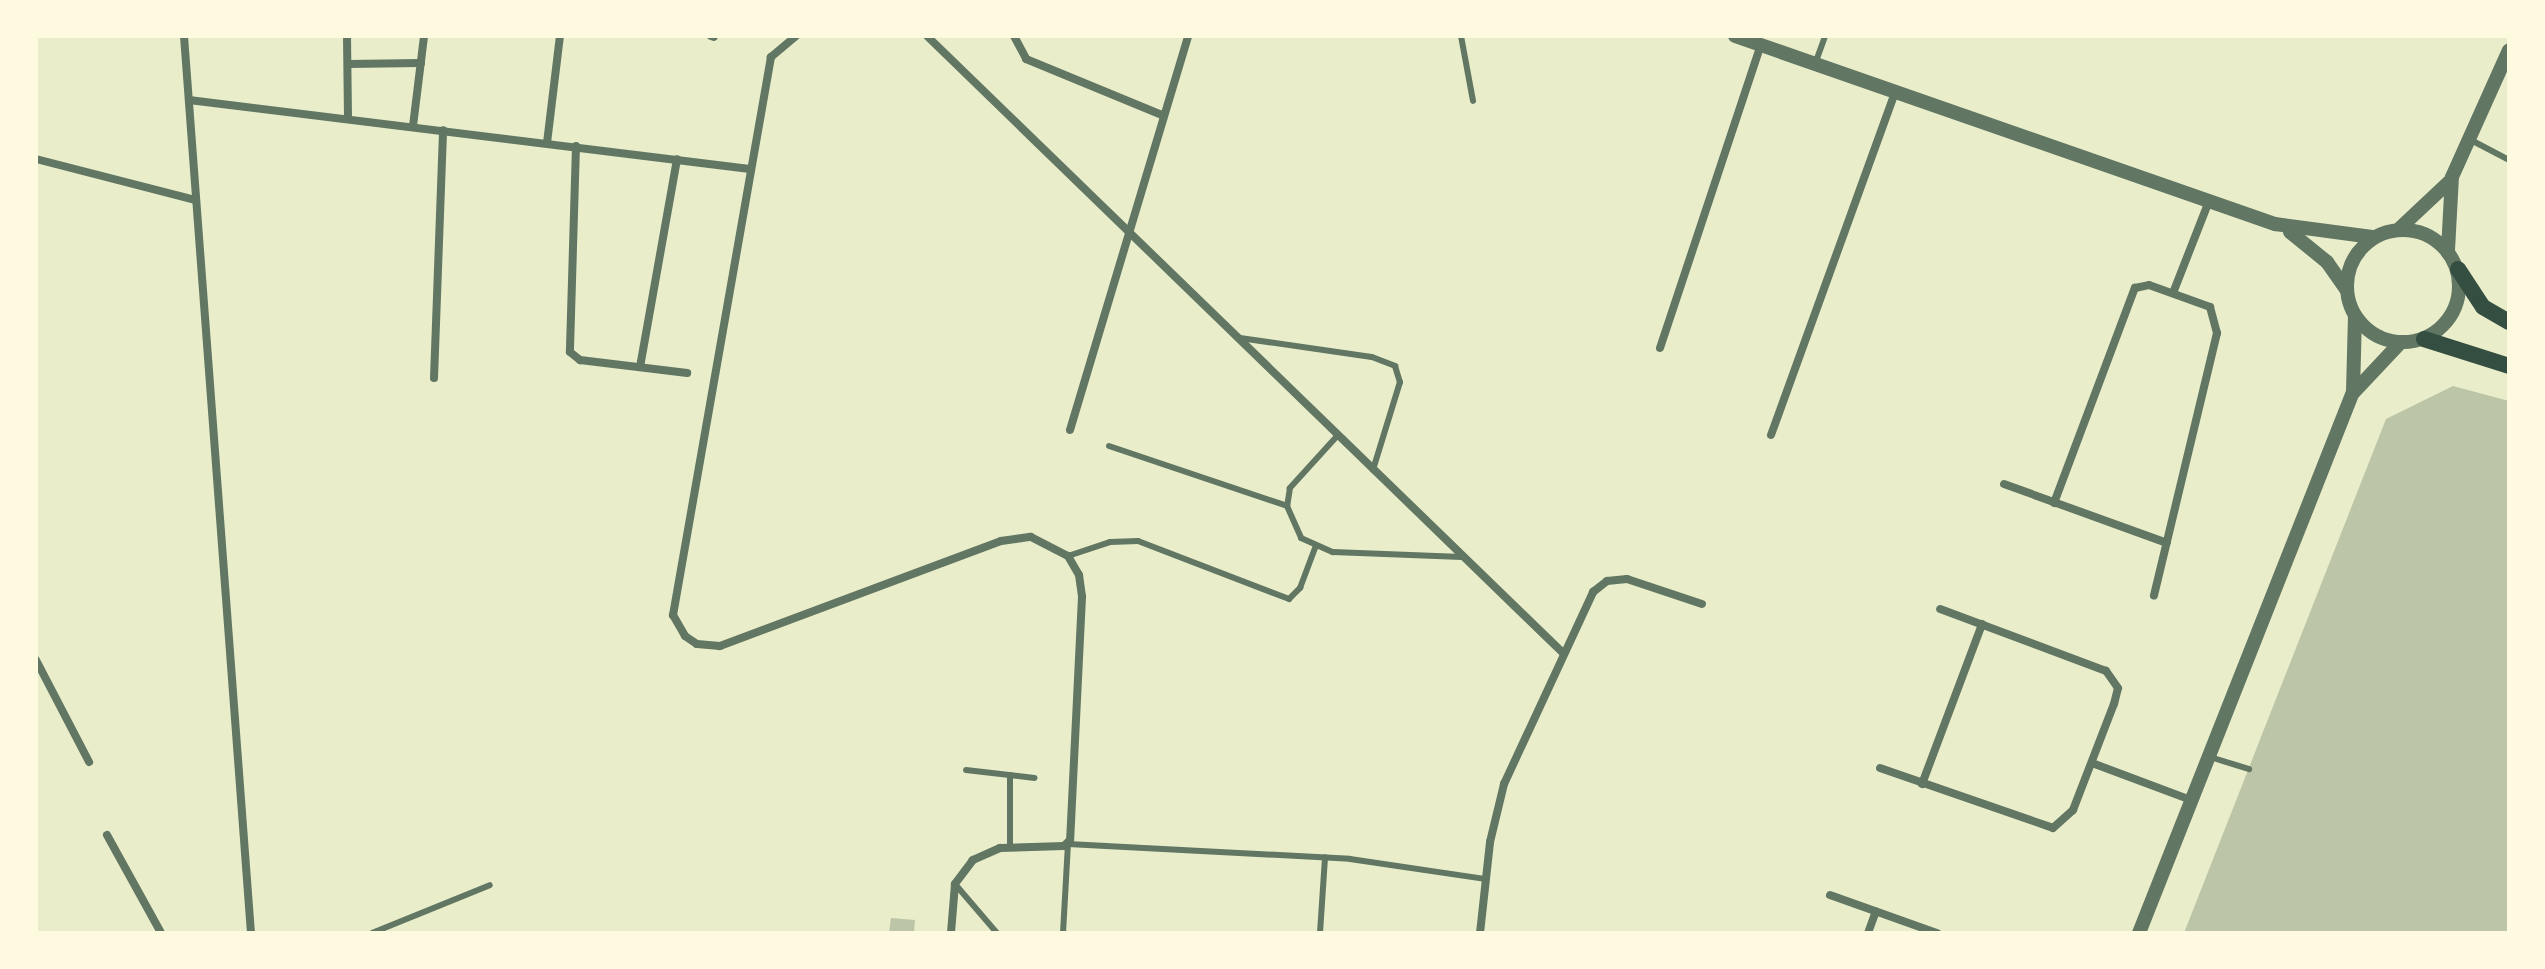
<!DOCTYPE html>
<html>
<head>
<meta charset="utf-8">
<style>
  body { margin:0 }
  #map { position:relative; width:2545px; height:969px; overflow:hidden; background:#e9edc9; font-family:"Asap Condensed",sans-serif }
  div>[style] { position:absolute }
  .building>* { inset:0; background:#bcc5a7 }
  .service>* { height:6px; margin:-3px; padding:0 3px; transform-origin:3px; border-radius:3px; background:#617663 }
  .minor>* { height:8px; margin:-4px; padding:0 4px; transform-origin:4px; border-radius:4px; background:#617663 }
  .tertiary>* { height:14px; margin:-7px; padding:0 7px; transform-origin:7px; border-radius:7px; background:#617663 }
  .tertiary>.ring { margin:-7px; padding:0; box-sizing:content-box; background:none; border:14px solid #617663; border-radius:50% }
  .secondary>* { height:16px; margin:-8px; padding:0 8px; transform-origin:8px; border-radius:8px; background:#344e41 }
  span { translate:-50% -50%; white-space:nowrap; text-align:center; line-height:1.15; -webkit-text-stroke:8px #fefae0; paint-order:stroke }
  .frame { position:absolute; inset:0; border:38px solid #fefae0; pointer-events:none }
</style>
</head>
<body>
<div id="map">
  <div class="building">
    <i style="clip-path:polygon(2453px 386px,2509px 401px,2509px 933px,2184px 933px,2386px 419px)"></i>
    <i style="clip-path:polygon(891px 918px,915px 920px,914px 933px,889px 933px)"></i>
  </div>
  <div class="service">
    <i style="left:1461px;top:36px;width:66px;rotate:79.5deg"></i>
    <i style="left:1815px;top:64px;width:30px;rotate:-70deg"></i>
    <i style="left:2469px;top:139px;width:45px;rotate:27.7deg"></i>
    <i style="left:1240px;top:338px;width:133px;rotate:8.2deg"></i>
    <i style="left:1372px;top:357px;width:25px;rotate:21deg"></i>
    <i style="left:1395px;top:366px;width:17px;rotate:73deg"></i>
    <i style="left:1400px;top:382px;width:92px;rotate:107.1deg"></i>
    <i style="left:1338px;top:435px;width:72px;rotate:132.2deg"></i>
    <i style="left:1290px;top:488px;width:18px;rotate:99deg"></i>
    <i style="left:1287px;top:506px;width:35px;rotate:66deg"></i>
    <i style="left:1301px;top:538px;width:35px;rotate:24deg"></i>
    <i style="left:1333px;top:552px;width:129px;rotate:2.2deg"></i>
    <i style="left:1109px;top:446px;width:188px;rotate:18.6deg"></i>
    <i style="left:1068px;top:556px;width:44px;rotate:-18.4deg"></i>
    <i style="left:1110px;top:542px;width:28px;rotate:-2deg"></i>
    <i style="left:1138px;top:541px;width:162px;rotate:21deg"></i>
    <i style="left:1289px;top:599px;width:16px;rotate:-45deg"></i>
    <i style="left:1300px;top:588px;width:43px;rotate:-69.4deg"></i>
    <i style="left:2210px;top:757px;width:41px;rotate:17.1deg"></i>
    <i style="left:966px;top:770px;width:69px;rotate:6.6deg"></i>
    <i style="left:1010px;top:775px;width:72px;rotate:90deg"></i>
    <i style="left:955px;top:884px;width:65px;rotate:49.4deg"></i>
    <i style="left:372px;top:933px;width:127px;rotate:-22.1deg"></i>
    <i style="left:1063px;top:933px;width:89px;rotate:-86.8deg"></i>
    <i style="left:1068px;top:844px;width:282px;rotate:3deg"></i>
    <i style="left:1350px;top:859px;width:136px;rotate:8.4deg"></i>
    <i style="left:1320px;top:933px;width:76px;rotate:-86.2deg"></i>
  </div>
  <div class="minor">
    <i style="left:184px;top:36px;width:899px;rotate:85.73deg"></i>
    <i style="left:347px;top:36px;width:82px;rotate:89.3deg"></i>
    <i style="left:711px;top:36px;width:3px;rotate:18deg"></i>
    <i style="left:796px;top:36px;width:33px;rotate:140deg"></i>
    <i style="left:771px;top:57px;width:567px;rotate:99.96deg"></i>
    <i style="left:673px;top:615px;width:24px;rotate:60deg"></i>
    <i style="left:685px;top:636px;width:14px;rotate:34deg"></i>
    <i style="left:697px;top:644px;width:23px;rotate:5deg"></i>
    <i style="left:720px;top:646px;width:300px;rotate:-20.5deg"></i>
    <i style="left:1001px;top:541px;width:30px;rotate:-8deg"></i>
    <i style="left:1031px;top:537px;width:42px;rotate:27.2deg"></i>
    <i style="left:1068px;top:556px;width:22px;rotate:60deg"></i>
    <i style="left:1079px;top:575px;width:22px;rotate:82deg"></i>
    <i style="left:1082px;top:597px;width:243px;rotate:92.8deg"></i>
    <i style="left:1070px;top:840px;width:8px;rotate:135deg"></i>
    <i style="left:1064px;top:846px;width:64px;rotate:178.2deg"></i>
    <i style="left:1000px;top:848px;width:30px;rotate:156deg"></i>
    <i style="left:973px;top:860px;width:30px;rotate:127deg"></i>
    <i style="left:955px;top:884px;width:49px;rotate:94.7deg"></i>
    <i style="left:927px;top:36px;width:886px;rotate:44.13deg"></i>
    <i style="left:1014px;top:36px;width:26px;rotate:62deg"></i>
    <i style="left:1026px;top:59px;width:149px;rotate:22.4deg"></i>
    <i style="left:348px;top:64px;width:73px;rotate:-0.8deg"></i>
    <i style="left:189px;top:100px;width:565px;rotate:7.01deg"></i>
    <i style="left:413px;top:126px;width:91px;rotate:-83deg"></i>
    <i style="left:547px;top:143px;width:108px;rotate:-83.1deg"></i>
    <i style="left:576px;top:146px;width:206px;rotate:91.7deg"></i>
    <i style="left:570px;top:352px;width:13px;rotate:39deg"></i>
    <i style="left:580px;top:360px;width:108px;rotate:6.9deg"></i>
    <i style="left:36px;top:159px;width:165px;rotate:14.4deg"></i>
    <i style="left:2173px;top:293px;width:99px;rotate:-68.6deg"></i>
    <i style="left:1660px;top:348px;width:319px;rotate:-71.6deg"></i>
    <i style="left:640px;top:367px;width:211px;rotate:-79.9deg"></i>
    <i style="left:434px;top:378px;width:248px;rotate:-87.9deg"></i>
    <i style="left:1070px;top:430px;width:411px;rotate:-73.3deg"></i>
    <i style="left:1771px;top:435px;width:365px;rotate:-70.1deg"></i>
    <i style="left:2004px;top:484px;width:173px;rotate:19.9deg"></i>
    <i style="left:2054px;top:503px;width:230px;rotate:-69.4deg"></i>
    <i style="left:2135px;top:288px;width:14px;rotate:-12deg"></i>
    <i style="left:2149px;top:285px;width:65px;rotate:19.8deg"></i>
    <i style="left:2210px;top:307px;width:27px;rotate:75deg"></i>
    <i style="left:2217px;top:333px;width:270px;rotate:103.5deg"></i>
    <i style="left:36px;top:660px;width:115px;rotate:62.5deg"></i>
    <i style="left:2092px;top:763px;width:106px;rotate:20.5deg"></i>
    <i style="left:1880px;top:768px;width:183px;rotate:19.1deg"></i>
    <i style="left:2053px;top:828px;width:27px;rotate:-42deg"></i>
    <i style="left:2073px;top:810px;width:114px;rotate:-68.9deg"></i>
    <i style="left:2114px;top:704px;width:16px;rotate:-76deg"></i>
    <i style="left:2118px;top:688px;width:21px;rotate:-125deg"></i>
    <i style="left:2106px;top:671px;width:177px;rotate:-159.5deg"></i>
    <i style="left:1922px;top:784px;width:171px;rotate:-69.4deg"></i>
    <i style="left:107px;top:835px;width:112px;rotate:61.1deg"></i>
    <i style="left:1830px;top:895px;width:114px;rotate:19.6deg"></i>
    <i style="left:1480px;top:933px;width:92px;rotate:-83.7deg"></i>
    <i style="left:1490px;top:842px;width:60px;rotate:-76.4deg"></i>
    <i style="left:1504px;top:784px;width:212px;rotate:-65.1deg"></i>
    <i style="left:1593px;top:592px;width:18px;rotate:-38deg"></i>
    <i style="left:1607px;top:581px;width:20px;rotate:-6deg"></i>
    <i style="left:1627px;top:579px;width:79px;rotate:18.4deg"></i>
    <i style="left:1868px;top:933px;width:23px;rotate:-70deg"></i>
  </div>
  <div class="tertiary">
    <i style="left:1735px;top:36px;width:572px;rotate:19.2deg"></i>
    <i style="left:2275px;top:224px;width:98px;rotate:7.6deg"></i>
    <i style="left:2400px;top:228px;width:69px;rotate:-43.2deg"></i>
    <i class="ring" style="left:2347px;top:230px;width:98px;height:98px"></i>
    <i style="left:2290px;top:232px;width:48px;rotate:39deg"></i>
    <i style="left:2327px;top:262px;width:33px;rotate:55deg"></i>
    <i style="left:2448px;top:250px;width:73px;rotate:-86.9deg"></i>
    <i style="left:2452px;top:177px;width:139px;rotate:-65.8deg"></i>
    <i style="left:2354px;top:392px;width:67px;rotate:-46.8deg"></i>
    <i style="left:2139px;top:933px;width:582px;rotate:-68.42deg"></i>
    <i style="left:2353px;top:392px;width:75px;rotate:-88.5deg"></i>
  </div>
  <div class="secondary">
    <i style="left:2458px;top:269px;width:45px;rotate:56.7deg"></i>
    <i style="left:2483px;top:307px;width:30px;rotate:30deg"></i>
    <i style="left:2424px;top:339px;width:89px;rotate:17.6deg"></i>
  </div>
  <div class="frame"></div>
</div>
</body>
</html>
